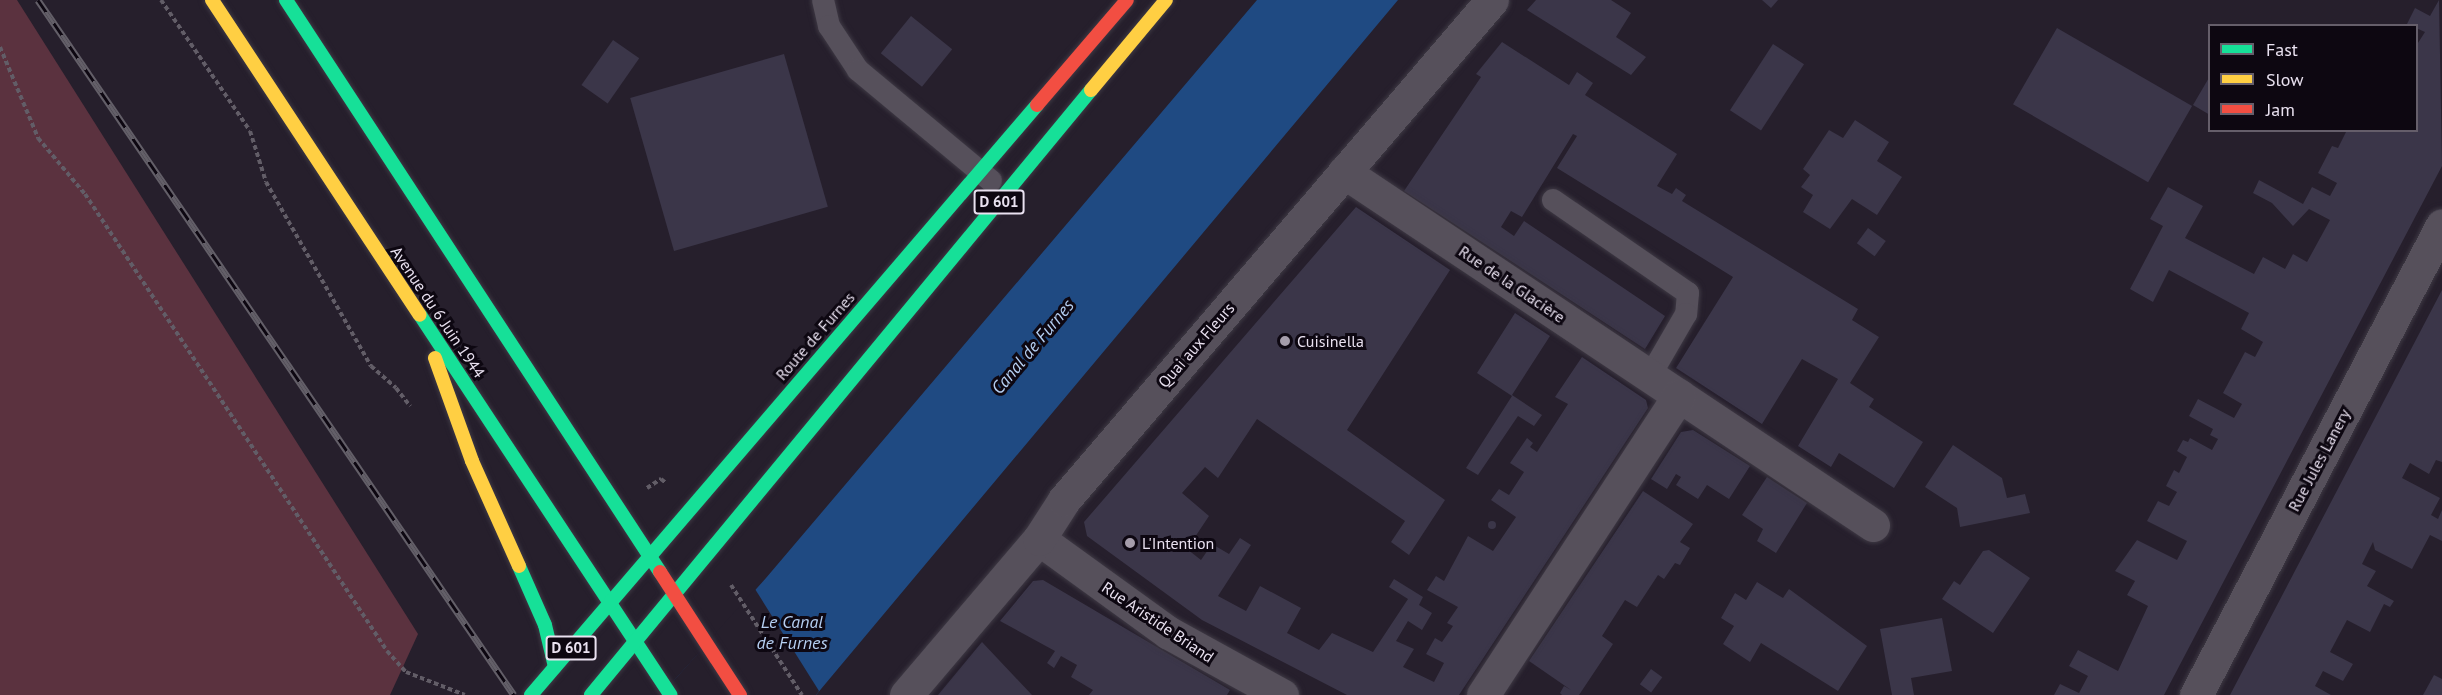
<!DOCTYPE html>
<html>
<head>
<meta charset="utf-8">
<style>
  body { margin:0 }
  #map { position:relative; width:2442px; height:695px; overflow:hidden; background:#261f2c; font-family:"PT Sans",sans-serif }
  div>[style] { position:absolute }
  .green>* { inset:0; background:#5b323f }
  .water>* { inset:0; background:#1f4a82 }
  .pier>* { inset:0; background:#261f2c }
  .building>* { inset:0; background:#3b3649; transform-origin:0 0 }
  .round { border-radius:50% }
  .path>* { height:4px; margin-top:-2px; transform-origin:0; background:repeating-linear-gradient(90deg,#625d67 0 4.5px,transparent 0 7.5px) }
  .roads { filter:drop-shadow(0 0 2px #3e3944) drop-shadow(0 0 2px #3e3944) }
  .lane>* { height:22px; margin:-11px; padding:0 11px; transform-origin:11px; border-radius:11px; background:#56505b }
  .street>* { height:33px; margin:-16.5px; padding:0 16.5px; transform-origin:16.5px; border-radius:16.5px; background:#56505b }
  .fast>* { height:14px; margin:-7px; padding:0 7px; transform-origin:7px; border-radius:7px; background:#16e098 }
  .slow>* { height:14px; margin:-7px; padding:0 7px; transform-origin:7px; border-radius:7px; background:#ffcf43 }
  .jam>* { height:14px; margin:-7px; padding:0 7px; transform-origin:7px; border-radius:7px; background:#f24e42 }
  .rail>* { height:7px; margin-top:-3.5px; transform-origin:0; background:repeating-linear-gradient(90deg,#0d0711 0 14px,#635f68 0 28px); box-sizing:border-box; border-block:2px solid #635f68 }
  .dots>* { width:16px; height:16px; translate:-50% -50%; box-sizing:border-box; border:3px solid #0d0711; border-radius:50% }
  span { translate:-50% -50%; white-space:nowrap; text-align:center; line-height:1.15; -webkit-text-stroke:6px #0d0711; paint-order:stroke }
  .shield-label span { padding:2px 4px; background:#0d0711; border:2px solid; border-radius:4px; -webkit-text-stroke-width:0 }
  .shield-label { font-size:15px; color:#e9e1f0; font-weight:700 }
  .street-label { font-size:16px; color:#e9e1f0 }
  .poi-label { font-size:16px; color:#e9e1f0 }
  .left { translate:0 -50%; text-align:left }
  .water-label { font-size:18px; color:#b5cff2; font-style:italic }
  .legend { position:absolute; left:2208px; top:24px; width:210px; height:108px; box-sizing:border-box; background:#0d0711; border:2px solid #655e6a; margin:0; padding:8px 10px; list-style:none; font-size:18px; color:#e9e1f0 }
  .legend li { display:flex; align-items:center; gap:12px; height:30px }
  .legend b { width:30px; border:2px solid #655e6a }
</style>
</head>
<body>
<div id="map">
  <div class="green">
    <i style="clip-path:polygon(0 0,17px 0,418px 634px,390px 695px,0 695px)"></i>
  </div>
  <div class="water">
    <i style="clip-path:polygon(1257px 0,1398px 0,816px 695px,661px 695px,766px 578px)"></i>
  </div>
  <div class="pier">
    <i style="clip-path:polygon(755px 589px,819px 691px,816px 695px,661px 695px)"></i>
  </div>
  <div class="building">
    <i style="clip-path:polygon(1536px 0,1611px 0,1631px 13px,1616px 37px,1646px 57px,1631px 75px,1527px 10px)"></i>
    <i style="clip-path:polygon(1762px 0,1778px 0,1771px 8px)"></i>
    <i style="clip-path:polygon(2439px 0,2442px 166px,2164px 695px,2054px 695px,2060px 684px,2079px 693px,2088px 676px,2069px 666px,2078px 650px,2118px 671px,2148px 606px,2127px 595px,2135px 581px,2115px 571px,2137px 540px,2177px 560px,2187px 541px,2147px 521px,2158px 501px,2169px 506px,2177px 492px,2166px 486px,2174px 470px,2179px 473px,2187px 457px,2177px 451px,2183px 440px,2188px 442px,2190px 438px,2212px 450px,2218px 439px,2210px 435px,2213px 429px,2189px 416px,2198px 399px,2234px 418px,2242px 404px,2223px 393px,2245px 352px,2255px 357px,2263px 342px,2241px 329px,2249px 313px,2169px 270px,2153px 302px,2130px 289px,2163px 226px,2150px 219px,2168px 187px,2203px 206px,2185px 238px,2254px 274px,2263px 257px,2285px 269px,2293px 254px,2307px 262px,2330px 220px,2309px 209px,2293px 226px,2272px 203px,2253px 193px,2259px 180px,2303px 204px,2312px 187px,2330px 196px,2337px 183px,2318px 173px,2332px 146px,2338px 148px,2347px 130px,2416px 130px,2416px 46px,2425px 32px,2407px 24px,2415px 8px,2430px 16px)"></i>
    <i style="left:911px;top:16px;width:53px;height:48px;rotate:39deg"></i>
    <i style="left:2057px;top:28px;width:156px;height:88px;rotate:30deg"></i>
    <i style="left:613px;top:40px;width:32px;height:55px;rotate:35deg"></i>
    <i style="clip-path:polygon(1502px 42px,1569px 85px,1577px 72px,1593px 83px,1585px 95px,1677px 154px,1657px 186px,1672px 194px,1676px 188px,1686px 195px,1682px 201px,1858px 309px,1852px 320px,1879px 337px,1850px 383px,1874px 399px,1869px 407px,1923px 442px,1894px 488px,1839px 453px,1831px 467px,1798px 446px,1838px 379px,1802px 359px,1762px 424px,1676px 368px,1733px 277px,1557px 168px,1577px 136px,1573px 134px,1522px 217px,1511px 211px,1501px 227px,1514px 236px,1524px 221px,1665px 316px,1645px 349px,1404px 191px,1481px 77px,1476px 74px)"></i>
    <i style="left:1773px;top:44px;width:37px;height:79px;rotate:33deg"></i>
    <i style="left:784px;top:54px;width:159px;height:160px;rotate:74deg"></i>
    <i style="clip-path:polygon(2210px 76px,2210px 115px,2193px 105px)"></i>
    <i style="clip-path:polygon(1855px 120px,1889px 142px,1877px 161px,1902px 177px,1877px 215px,1852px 199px,1830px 229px,1803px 212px,1813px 195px,1801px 187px,1810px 175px,1803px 169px,1829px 130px,1843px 138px)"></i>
    <i style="clip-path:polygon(1356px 207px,1450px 270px,1347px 430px,1445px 500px,1409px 555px,1391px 542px,1405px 521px,1257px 419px,1218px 478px,1205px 467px,1182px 493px,1209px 516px,1187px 549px,1201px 560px,1212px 544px,1229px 554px,1240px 538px,1251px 545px,1218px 596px,1246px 611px,1260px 586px,1301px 608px,1287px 633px,1319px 650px,1332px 633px,1373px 652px,1408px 599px,1389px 587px,1394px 579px,1423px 597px,1419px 605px,1432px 613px,1422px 630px,1408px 621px,1396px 641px,1414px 649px,1403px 667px,1434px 682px,1444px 663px,1426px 654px,1435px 638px,1442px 642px,1453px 626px,1447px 623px,1458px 607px,1427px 590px,1436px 576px,1444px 581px,1468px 536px,1493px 551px,1516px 517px,1491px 500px,1499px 489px,1509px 495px,1524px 472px,1510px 463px,1527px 438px,1533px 443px,1530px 447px,1537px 452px,1568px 404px,1555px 397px,1582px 357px,1646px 400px,1648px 408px,1459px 695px,1347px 695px,1202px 620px,1087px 536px,1084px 522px)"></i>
    <i style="left:1868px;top:228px;width:22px;height:19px;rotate:36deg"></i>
    <i style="clip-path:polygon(2442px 290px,2442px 462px,2436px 460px,2429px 474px,2410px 463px,2402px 478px,2440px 498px,2431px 515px,2438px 519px,2442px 510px,2442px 541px,2430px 535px,2412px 569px,2375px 550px,2373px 542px,2362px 564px,2376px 571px,2367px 586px,2394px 601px,2390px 607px,2384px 604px,2370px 632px,2347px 620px,2330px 652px,2353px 664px,2343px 681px,2323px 671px,2315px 686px,2331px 695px,2230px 695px)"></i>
    <i style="clip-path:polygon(1515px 313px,1550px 336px,1512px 395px,1542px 415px,1534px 426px,1518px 416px,1478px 475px,1466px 468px,1512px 396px,1477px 373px)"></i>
    <i style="clip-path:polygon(1693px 430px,1750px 466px,1729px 499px,1707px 485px,1698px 499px,1676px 485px,1681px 477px,1676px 474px,1667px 489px,1651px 479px,1681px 432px)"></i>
    <i style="clip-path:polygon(1953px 445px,2002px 478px,2007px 498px,2025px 494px,2030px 513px,1960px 527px,1957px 508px,1925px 487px)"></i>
    <i style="clip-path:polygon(1767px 477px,1807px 503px,1776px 553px,1757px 541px,1763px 529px,1742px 515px)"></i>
    <i style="clip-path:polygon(1643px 491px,1693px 524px,1680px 542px,1690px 548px,1680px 565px,1675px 563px,1664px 579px,1658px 575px,1637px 607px,1625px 600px,1602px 636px,1613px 644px,1579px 695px,1562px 695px,1560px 693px,1564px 686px,1571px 690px,1529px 661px)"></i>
    <i class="round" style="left:1488px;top:521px;width:8px;height:8px"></i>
    <i style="clip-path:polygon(1989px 550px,2030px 578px,1993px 633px,1942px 599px,1954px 581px,1960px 585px,1983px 551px)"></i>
    <i style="clip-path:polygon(1043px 580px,1230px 690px,1227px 695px,1089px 695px,1093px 690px,1071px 677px,1077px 665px,1061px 656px,1054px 668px,1047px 663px,1055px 651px,1000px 621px,1033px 581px)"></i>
    <i style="clip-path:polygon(1757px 582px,1783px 598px,1789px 589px,1867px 646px,1838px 691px,1761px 643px,1750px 662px,1723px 644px,1734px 626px,1721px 618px,1735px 593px,1746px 600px)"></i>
    <i style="clip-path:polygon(1942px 618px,1952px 671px,1911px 678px,1914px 695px,1892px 695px,1880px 629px)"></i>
    <i style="clip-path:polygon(982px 642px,1032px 695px,938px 695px)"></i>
    <i style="left:1651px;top:669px;width:14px;height:19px;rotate:36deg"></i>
    <i style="clip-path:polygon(2434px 675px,2442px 679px,2442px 695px,2423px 695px)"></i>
  </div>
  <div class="path">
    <i style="left:161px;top:0;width:158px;rotate:55.8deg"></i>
    <i style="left:250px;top:131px;width:53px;rotate:72.6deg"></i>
    <i style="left:266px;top:182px;width:212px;rotate:60.3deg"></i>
    <i style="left:371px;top:366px;width:33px;rotate:41deg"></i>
    <i style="left:396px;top:388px;width:23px;rotate:52deg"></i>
    <i style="left:0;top:47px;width:99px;rotate:67.3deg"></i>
    <i style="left:38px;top:138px;width:73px;rotate:50deg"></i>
    <i style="left:85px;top:194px;width:548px;rotate:56.54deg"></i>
    <i style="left:387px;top:651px;width:28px;rotate:48deg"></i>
    <i style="left:406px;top:672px;width:63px;rotate:21.3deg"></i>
    <i style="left:647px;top:488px;width:17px;rotate:-33deg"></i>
    <i style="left:661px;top:479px;width:6px;rotate:39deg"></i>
    <i style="left:731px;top:585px;width:131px;rotate:57.2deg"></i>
  </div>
  <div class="roads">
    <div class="lane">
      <i style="left:823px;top:0;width:27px;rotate:77deg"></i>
      <i style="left:829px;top:26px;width:53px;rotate:56.6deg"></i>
      <i style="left:858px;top:70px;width:173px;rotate:39.8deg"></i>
      <i style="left:1553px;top:200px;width:164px;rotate:34.6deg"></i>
      <i style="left:1688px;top:293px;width:21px;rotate:95deg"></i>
      <i style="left:1686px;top:314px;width:72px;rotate:120.1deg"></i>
    </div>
    <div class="street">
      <i style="left:1344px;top:172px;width:636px;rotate:33.72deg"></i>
      <i style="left:1039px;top:539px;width:160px;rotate:35.9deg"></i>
      <i style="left:1169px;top:633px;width:129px;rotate:28.8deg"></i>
      <i style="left:906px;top:695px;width:205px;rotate:-49.6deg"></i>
      <i style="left:1039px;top:539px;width:46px;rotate:-57.3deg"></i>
      <i style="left:1064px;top:500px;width:658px;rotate:-49.44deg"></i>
      <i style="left:1483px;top:695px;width:358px;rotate:-56.8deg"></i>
      <i style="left:2196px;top:695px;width:530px;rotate:-62.37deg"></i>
    </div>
    <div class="fast">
      <i style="left:286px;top:0;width:683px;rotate:56.82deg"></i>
      <i style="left:420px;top:315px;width:455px;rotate:56.6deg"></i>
      <i style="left:519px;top:566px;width:64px;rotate:66.2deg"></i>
      <i style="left:545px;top:625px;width:43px;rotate:76.6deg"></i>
      <i style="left:531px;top:695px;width:777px;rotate:-49.38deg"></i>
      <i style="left:591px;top:695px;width:785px;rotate:-50.43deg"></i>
    </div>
    <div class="slow">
      <i style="left:212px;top:0;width:377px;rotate:56.6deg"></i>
      <i style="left:1091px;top:90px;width:117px;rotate:-50.2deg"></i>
      <i style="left:435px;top:358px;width:109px;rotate:70.2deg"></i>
      <i style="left:472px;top:461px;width:115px;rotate:65.9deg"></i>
    </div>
    <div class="jam">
      <i style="left:1037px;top:105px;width:138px;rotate:-49.4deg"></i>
      <i style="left:660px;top:572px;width:147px;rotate:57deg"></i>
    </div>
  </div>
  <div class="rail">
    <i style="left:38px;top:0;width:842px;rotate:55.59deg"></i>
  </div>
  <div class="dots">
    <i style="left:1285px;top:341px;background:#a59dab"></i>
    <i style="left:1130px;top:543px;background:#a59dab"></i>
  </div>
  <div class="shield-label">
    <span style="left:999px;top:202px">D 601</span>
    <span style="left:571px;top:648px">D 601</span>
  </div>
  <div class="street-label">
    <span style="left:1512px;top:284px;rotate:34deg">Rue de la Glacière</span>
    <span style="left:438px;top:312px;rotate:56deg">Avenue du 6 Juin 1944</span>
    <span style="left:815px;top:336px;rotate:-49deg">Route de Furnes</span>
    <span style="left:1196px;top:345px;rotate:-49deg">Quai aux Fleurs</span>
    <span style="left:2319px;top:460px;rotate:-62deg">Rue Jules Lanery</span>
    <span style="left:1158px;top:622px;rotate:34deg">Rue Aristide Briand</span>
  </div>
  <div class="poi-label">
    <span class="left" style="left:1297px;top:341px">Cuisinella</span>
    <span class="left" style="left:1142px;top:543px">L'Intention</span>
  </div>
  <div class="water-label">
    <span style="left:1033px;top:347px;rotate:-50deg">Canal de Furnes</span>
    <span style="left:792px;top:633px">Le Canal<br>de Furnes</span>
  </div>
  <ul class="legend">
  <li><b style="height:8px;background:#16e098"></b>Fast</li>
  <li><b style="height:8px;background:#ffcf43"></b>Slow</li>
  <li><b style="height:8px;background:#f24e42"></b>Jam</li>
  </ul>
</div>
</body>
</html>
